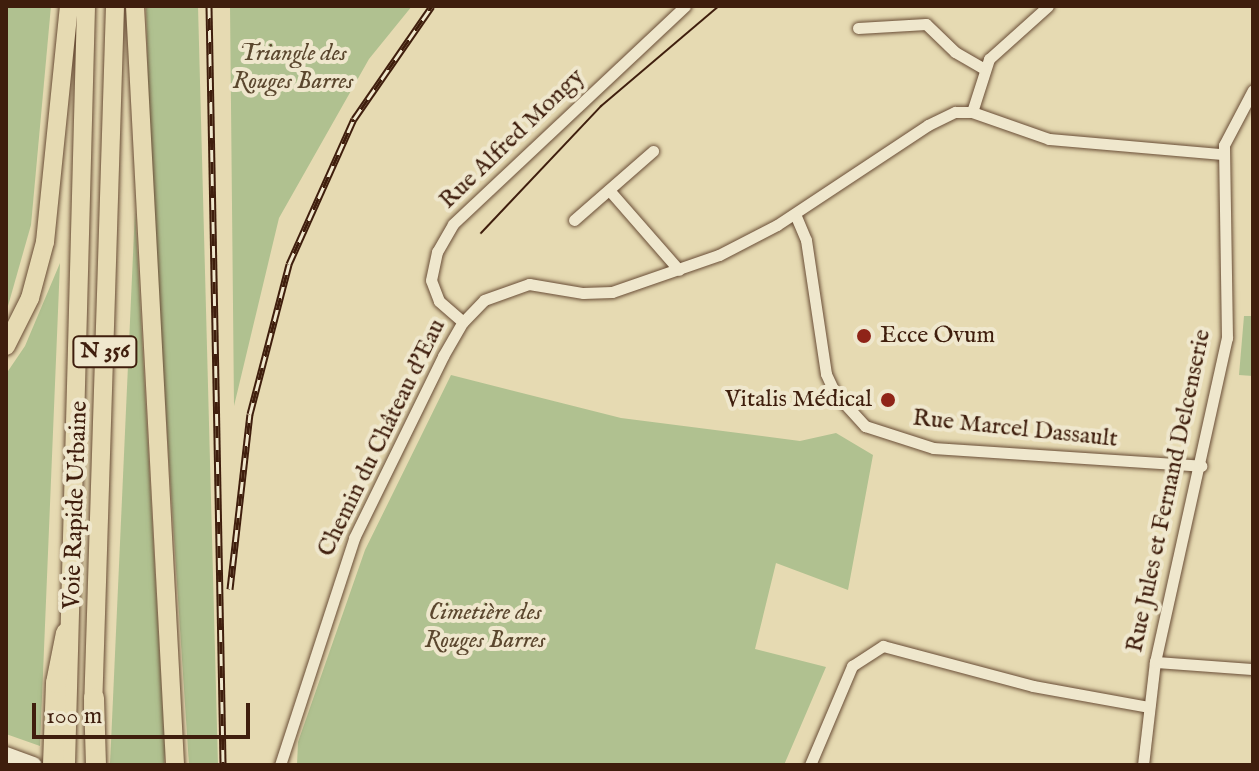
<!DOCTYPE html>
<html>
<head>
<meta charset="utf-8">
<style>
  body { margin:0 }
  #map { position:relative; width:1259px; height:771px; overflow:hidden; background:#e6dab2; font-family:"IM FELL English",serif }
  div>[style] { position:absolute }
  .green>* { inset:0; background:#b0c190 }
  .roads { filter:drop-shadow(0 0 2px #694d36) drop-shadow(0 0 2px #694d36) }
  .minor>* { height:11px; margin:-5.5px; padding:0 5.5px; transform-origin:5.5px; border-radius:5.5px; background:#efe7cd }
  .secondary>* { height:16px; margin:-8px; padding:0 8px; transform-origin:8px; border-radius:8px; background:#efe7cd }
  .trunk>* { height:18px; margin:-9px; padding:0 9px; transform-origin:9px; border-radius:9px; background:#e6dab2 }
  .motorway>* { height:20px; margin:-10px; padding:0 10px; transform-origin:10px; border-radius:10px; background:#e6dab2 }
  .tram>* { height:2px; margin:-1px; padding:0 1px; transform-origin:1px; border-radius:1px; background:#3f1e0d }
  .rail>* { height:7px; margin-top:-3.5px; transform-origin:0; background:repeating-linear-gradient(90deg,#efe7cd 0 12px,#3f1e0d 0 24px); box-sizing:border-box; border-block:2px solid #3f1e0d }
  .dots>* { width:22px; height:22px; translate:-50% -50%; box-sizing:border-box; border:4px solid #efe7cd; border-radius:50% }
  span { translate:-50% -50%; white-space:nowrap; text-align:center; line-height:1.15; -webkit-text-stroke:8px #efe7cd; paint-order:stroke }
  .shield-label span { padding:2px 6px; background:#efe7cd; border:2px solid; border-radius:6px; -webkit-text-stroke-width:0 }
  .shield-label { font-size:22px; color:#3f1e0d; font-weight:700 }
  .park-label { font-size:24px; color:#5b472e; font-style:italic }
  .street-label { font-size:24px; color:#3f1e0d }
  .poi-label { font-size:24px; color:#3f1e0d }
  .left { translate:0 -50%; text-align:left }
  .right { translate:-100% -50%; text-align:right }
  .frame { position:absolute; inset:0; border:8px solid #3f1e0d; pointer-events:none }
  .scale { position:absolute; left:32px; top:703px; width:218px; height:36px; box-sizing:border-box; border:4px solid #3f1e0d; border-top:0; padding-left:10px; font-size:24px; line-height:28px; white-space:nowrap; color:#3f1e0d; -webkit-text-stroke:6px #efe7cd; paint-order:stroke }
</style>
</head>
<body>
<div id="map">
  <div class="green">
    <i style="clip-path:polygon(6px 6px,51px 6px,31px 225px,6px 313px)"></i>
    <i style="clip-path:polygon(146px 6px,198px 6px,218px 765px,189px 765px,151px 189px)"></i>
    <i style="clip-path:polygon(230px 6px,412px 6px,369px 59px,279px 218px,234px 406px)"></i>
    <i style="clip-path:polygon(135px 210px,165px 752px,164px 765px,110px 765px)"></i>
    <i style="clip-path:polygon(60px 263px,40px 746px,6px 734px,6px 374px,25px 346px)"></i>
    <i style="clip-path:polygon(1244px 316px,1253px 316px,1253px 376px,1239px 375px)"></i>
    <i style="clip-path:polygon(451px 375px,621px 418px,800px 441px,836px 433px,873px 455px,848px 590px,776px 563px,755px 649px,826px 667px,784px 765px,297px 765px,298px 742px,365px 550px)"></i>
  </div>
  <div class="roads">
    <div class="minor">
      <i style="left:858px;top:28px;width:68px;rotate:-3.4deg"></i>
      <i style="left:926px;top:24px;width:40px;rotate:44deg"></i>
      <i style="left:955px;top:52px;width:32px;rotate:30deg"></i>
      <i style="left:972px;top:112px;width:56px;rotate:-72.2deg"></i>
      <i style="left:989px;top:59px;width:79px;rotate:-41.9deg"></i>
      <i style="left:609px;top:190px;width:106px;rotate:48.8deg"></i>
      <i style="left:795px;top:214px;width:28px;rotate:67deg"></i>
      <i style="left:806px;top:240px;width:135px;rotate:81.5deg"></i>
      <i style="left:826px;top:374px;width:21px;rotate:65deg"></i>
      <i style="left:835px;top:393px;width:45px;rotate:47.7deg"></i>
      <i style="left:865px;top:426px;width:71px;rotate:17.9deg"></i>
      <i style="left:933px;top:448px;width:269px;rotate:3.8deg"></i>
      <i style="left:574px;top:220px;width:105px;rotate:-41.1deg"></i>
      <i style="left:463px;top:322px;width:32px;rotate:-139deg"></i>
      <i style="left:439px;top:301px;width:22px;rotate:-111deg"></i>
      <i style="left:431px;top:280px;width:29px;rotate:-78deg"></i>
      <i style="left:437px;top:252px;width:32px;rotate:-60deg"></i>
      <i style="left:453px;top:224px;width:318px;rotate:-43.2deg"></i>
      <i style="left:1155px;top:662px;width:98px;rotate:4.1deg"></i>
      <i style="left:280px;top:765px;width:239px;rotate:-71.9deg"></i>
      <i style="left:354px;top:538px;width:203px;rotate:-63.9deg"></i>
      <i style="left:443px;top:356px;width:39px;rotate:-60deg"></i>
      <i style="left:463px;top:322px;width:30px;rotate:-46deg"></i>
      <i style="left:484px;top:300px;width:48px;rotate:-19.6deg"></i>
      <i style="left:529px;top:284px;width:55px;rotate:9.5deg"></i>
      <i style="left:583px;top:293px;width:29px;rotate:-2deg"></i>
      <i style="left:612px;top:292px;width:113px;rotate:-19.1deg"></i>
      <i style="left:719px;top:255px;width:65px;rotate:-27.3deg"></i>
      <i style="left:777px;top:225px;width:181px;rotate:-33.5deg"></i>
      <i style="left:928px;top:125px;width:30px;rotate:-26deg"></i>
      <i style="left:955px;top:112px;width:17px"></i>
      <i style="left:972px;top:112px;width:82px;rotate:19.3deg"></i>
      <i style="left:1049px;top:139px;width:174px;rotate:5deg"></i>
      <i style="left:810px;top:765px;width:108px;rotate:-67deg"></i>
      <i style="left:852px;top:666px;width:37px;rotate:-33deg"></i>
      <i style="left:883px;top:646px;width:155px;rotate:14.9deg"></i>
      <i style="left:1033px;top:686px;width:117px;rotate:10.3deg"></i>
      <i style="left:1143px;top:765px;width:104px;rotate:-83.4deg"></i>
      <i style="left:1155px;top:662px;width:332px;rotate:-77.5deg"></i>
      <i style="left:1227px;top:338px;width:193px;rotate:-90.9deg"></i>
      <i style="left:1224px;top:145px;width:62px;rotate:-62.2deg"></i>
    </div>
    <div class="secondary">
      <i style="left:6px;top:755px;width:29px;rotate:20deg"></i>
    </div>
    <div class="trunk">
      <i style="left:135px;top:6px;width:760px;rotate:86.98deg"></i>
      <i style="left:6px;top:346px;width:54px;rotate:-63.4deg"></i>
      <i style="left:30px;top:298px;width:58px;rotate:-75deg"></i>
      <i style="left:45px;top:242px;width:237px;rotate:-84.2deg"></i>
      <i style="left:93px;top:710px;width:704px;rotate:-88.21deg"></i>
      <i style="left:66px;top:765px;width:759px;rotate:-88.49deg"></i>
    </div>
    <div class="motorway">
      <i style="left:94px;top:698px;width:67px;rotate:88.3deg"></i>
      <i style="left:53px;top:765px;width:82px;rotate:-87.9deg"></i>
      <i style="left:56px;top:683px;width:51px;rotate:-78.7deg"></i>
    </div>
  </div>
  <div class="tram">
    <i style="left:481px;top:233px;width:175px;rotate:-46.6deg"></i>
    <i style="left:601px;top:106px;width:155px;rotate:-40.3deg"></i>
  </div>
  <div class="rail">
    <i style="left:209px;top:6px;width:759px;rotate:88.94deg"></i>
    <i style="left:230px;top:589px;width:176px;rotate:-83.5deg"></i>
    <i style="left:250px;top:414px;width:155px;rotate:-75.4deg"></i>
    <i style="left:289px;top:264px;width:159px;rotate:-65.9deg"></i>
    <i style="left:354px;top:119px;width:137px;rotate:-55.4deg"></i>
  </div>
  <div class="dots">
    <i style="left:864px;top:336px;background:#8f2418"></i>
    <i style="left:888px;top:400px;background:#8f2418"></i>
  </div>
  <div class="shield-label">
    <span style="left:105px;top:352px">N 356</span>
  </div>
  <div class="park-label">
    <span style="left:293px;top:68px">Triangle des<br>Rouges Barres</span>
    <span style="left:485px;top:627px">Cimetière des<br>Rouges Barres</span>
  </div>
  <div class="street-label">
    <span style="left:512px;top:139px;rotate:-44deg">Rue Alfred Mongy</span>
    <span style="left:1015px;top:429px;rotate:6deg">Rue Marcel Dassault</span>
    <span style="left:382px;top:438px;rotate:-64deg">Chemin du Château d'Eau</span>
    <span style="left:1169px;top:491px;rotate:-78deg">Rue Jules et Fernand Delcenserie</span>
    <span style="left:76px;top:505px;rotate:-88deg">Voie Rapide Urbaine</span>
  </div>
  <div class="poi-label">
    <span class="left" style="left:880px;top:336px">Ecce Ovum</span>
    <span class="right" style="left:872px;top:400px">Vitalis Médical</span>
  </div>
  <div class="frame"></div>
  <div class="scale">100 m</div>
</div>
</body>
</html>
